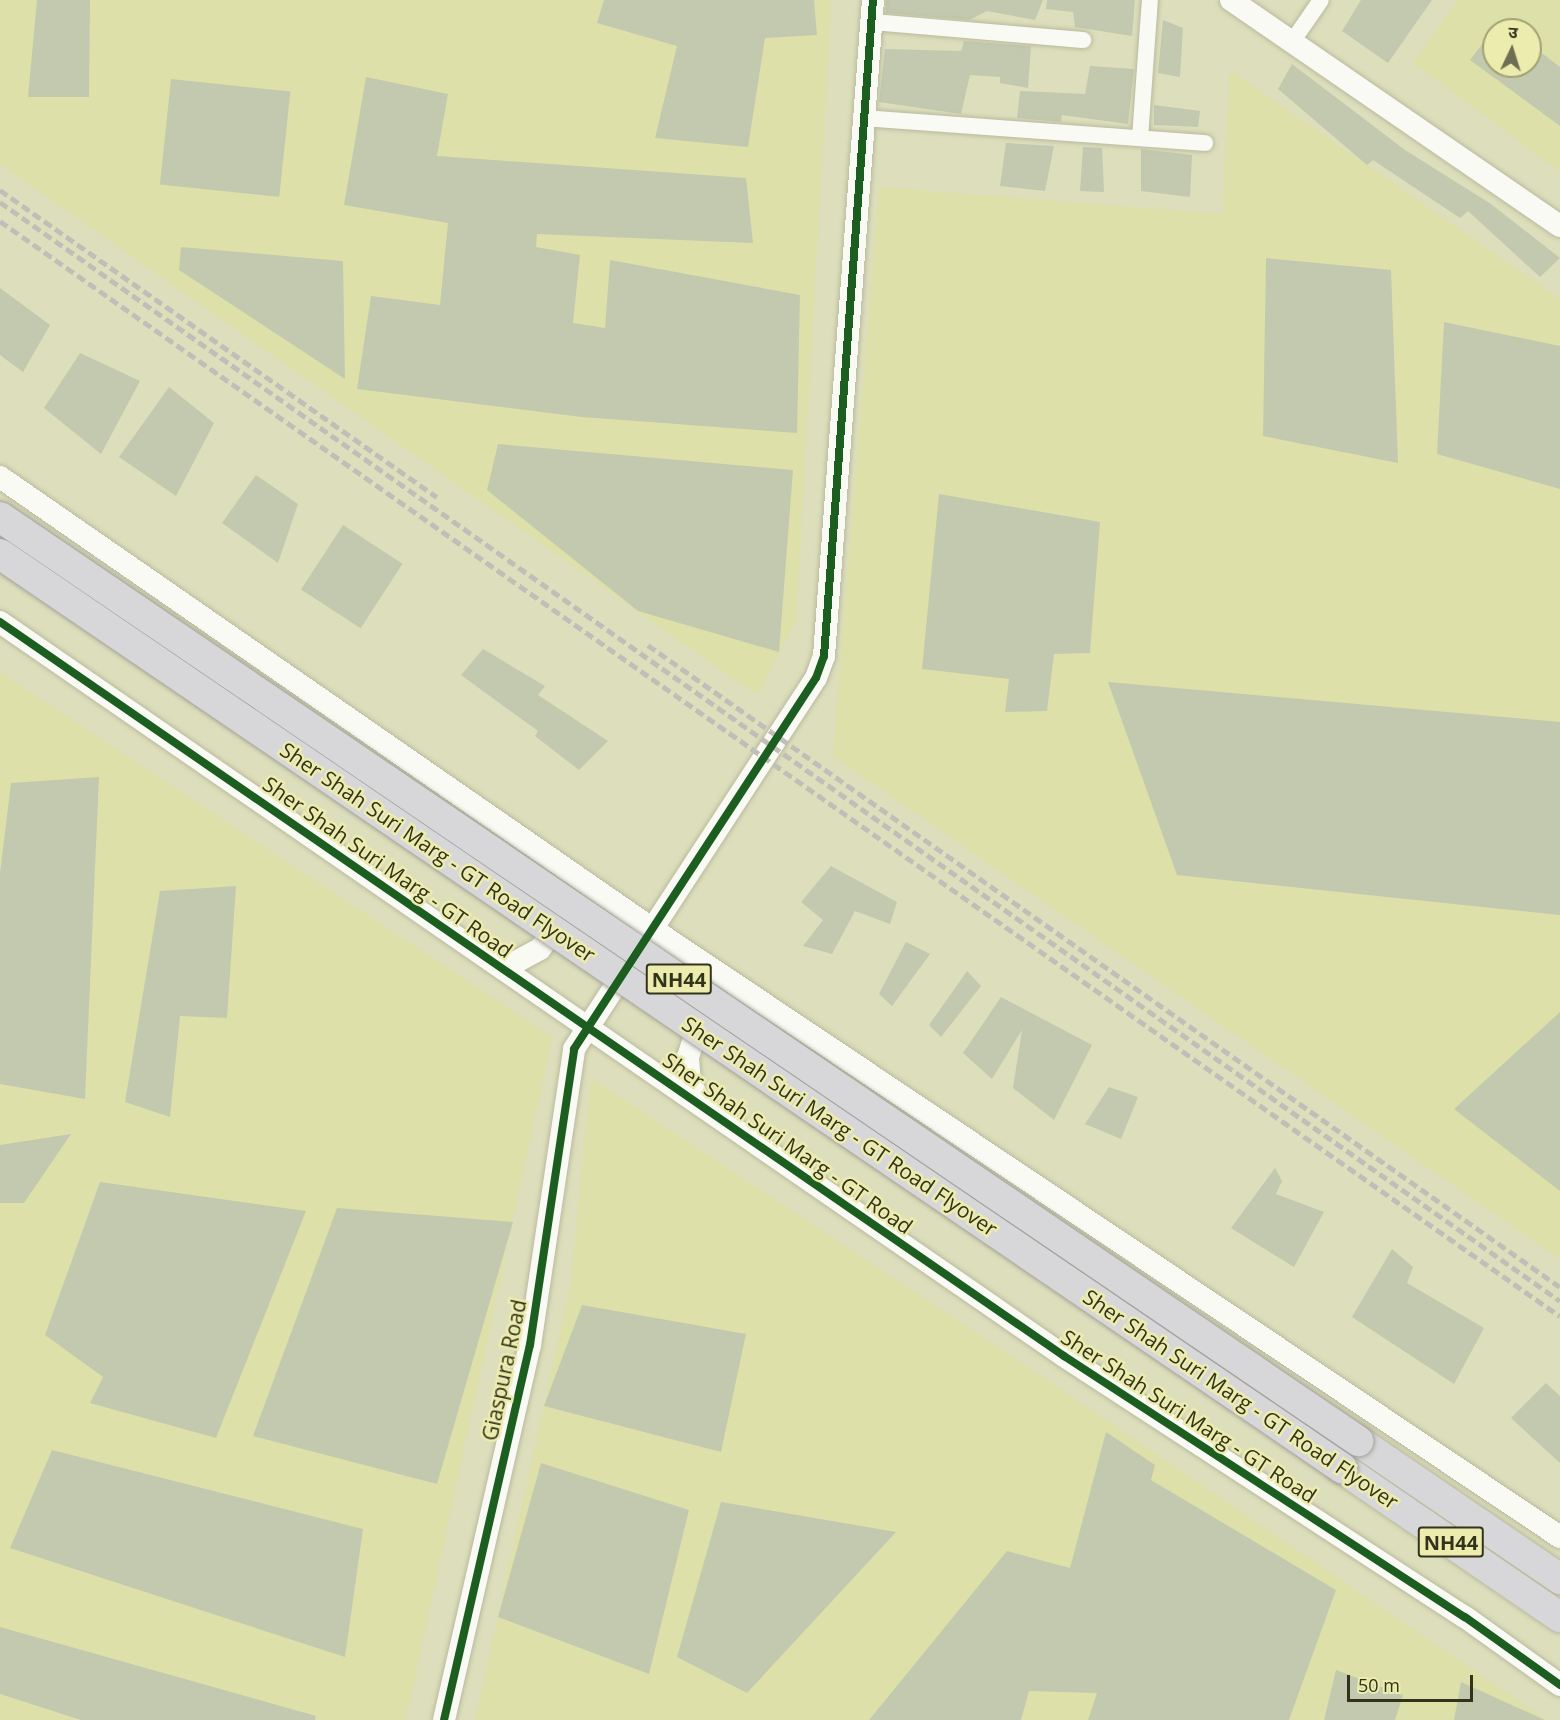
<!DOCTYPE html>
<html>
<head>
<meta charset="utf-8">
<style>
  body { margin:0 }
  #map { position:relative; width:1560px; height:1720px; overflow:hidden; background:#dddebb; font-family:"Open Sans","Noto Sans Devanagari",sans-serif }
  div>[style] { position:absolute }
  .built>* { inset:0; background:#dee0a9 }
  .building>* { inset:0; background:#c3c9ae; transform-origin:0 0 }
  .roads { filter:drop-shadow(0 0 2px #b9ba9f) drop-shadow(0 0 2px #b9ba9f) }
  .street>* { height:16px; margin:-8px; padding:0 8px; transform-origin:8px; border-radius:8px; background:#fafaf5 }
  .secondary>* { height:22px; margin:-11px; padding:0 11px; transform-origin:11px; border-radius:11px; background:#fafaf5 }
  .highway>* { height:30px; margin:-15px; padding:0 15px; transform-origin:15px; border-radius:15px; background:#d7d6d9 }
  .rail>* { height:4.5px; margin-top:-2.25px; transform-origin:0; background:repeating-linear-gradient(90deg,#bfbfb7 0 9px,transparent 0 13.5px) }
  .bridges { filter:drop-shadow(0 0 2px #a2a198) drop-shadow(0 0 2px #a2a198) }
  .highway-bridge>* { height:30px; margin:-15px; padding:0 15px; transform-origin:15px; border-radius:15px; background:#d7d6d9 }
  .cycleway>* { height:8px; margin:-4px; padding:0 4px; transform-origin:4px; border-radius:4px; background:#1b5e20 }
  span { translate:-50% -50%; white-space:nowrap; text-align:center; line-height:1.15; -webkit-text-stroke:5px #ebecad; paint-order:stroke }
  .shield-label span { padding:2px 4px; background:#ebecad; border:2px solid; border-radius:4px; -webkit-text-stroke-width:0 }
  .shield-label { font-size:20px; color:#32331a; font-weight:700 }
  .street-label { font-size:21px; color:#32331a }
  .north { position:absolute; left:1482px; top:18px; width:60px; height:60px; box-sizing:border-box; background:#ebecad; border:2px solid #a1a272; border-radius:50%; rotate:4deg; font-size:16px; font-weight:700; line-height:24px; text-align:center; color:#32331a }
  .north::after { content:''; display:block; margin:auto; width:21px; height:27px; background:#6e6f52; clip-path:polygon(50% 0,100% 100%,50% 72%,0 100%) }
  .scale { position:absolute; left:1347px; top:1675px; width:126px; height:27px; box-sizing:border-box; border:3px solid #32331a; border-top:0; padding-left:8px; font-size:18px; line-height:21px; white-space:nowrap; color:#32331a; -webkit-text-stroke:4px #ebecad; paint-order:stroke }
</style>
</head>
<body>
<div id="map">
  <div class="built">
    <i style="clip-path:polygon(0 0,831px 0,796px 620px,757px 695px,0 164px)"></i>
    <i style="clip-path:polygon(evenodd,1458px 0,1560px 0,1560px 172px,1413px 63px,1458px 0,1494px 30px,1530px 30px,1530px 66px,1494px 66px,1494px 30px)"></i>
    <i style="clip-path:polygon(1230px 70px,1560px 299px,1560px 1259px,833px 756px,879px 187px,1222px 214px)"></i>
    <i style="clip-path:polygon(0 672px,552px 1037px,406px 1720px,0 1720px)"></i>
    <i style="clip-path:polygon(591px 1078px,1025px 1365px,1547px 1720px,475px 1720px,571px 1282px)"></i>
  </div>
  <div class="building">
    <i style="clip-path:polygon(37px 0,90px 0,89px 97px,28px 97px)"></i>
    <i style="clip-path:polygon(604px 0,814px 0,817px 35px,765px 38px,748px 147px,655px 138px,677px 46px,597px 23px)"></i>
    <i style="clip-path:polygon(886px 0,1043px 0,1035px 20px,987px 11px,969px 20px,886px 13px)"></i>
    <i style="clip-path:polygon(1047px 0,1135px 0,1132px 36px,1075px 27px,1073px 12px,1046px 9px)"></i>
    <i style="clip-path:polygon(1361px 0,1432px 0,1388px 63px,1342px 31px)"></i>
    <i style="clip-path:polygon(1163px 20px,1183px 28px,1180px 77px,1158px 73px)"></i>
    <i style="clip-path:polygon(1494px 29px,1494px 66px,1530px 66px,1530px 44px,1560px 67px,1560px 126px,1470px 60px)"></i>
    <i style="clip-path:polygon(964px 41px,1031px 46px,1028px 88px,1000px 83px,1000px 77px,970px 75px,961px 114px,879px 102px,885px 49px,961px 51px)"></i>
    <i style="clip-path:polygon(1292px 64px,1405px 150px,1491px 204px,1560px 258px,1540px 277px,1468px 211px,1460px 218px,1373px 160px,1367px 165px,1278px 89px)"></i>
    <i style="clip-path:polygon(1090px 66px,1134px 69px,1128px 124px,1062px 115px,1061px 122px,1017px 118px,1020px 91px,1085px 94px)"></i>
    <i style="clip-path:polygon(366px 77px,448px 94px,437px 156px,746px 178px,753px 243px,537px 234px,536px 247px,580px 255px,573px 323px,605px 328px,610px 260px,800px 295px,797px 433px,582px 417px,357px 389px,371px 296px,440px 305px,448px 223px,344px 205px)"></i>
    <i style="left:171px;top:79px;width:120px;height:106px;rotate:6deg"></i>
    <i style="clip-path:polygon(1154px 105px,1200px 111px,1198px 127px,1154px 125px)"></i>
    <i style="clip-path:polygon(1006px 143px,1054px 146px,1045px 191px,1000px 186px)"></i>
    <i style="clip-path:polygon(1083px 147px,1102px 148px,1104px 192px,1080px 191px)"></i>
    <i style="clip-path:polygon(1141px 149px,1192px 155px,1190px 197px,1141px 191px)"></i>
    <i style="clip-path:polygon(181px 247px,343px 261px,345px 379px,179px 270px)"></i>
    <i style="clip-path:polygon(1266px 258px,1391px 270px,1398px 463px,1263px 436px)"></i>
    <i style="clip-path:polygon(0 288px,50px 325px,23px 372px,0 355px)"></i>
    <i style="clip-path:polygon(1444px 322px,1560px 346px,1560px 489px,1437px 454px)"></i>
    <i style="clip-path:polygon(80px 353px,140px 381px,101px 454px,44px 408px)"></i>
    <i style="clip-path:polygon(169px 387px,214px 423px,176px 496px,119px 457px)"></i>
    <i style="clip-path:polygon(498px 444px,793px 470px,779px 652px,638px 611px,487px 490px)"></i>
    <i style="clip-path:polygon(256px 475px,298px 504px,278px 563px,222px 523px)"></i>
    <i style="clip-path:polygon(939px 494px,1100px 522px,1090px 653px,1054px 654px,1047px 711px,1005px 712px,1009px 679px,922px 669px)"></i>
    <i style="left:343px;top:525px;width:71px;height:77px;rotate:33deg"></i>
    <i style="clip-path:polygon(483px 649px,545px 686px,538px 695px,608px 741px,579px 770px,535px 736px,538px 731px,461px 675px)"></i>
    <i style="clip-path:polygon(1108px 682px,1560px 722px,1560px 915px,1177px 875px)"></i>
    <i style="clip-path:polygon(99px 777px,85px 1099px,0 1084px,0 873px,11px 783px)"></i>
    <i style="clip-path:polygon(831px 866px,897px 902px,890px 924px,855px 911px,832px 954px,803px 946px,823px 920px,801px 902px)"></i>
    <i style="clip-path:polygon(236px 886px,227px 1018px,180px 1016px,170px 1117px,125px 1102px,160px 891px)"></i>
    <i style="clip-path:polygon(906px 942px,930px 954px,892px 1006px,879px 994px)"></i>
    <i style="clip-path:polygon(967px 971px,981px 986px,941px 1037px,929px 1025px)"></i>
    <i style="clip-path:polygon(1001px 997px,1092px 1045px,1054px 1120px,1013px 1088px,1022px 1030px,992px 1079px,963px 1053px)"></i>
    <i style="clip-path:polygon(1560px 1012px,1560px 1191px,1454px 1109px)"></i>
    <i style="clip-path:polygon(1109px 1087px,1138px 1097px,1121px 1139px,1085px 1124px)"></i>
    <i style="clip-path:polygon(71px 1134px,24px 1203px,0 1203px,0 1145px)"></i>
    <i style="clip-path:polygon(1275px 1168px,1282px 1181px,1276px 1194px,1324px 1212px,1294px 1267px,1231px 1228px)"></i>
    <i style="clip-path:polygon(100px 1182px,306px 1211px,216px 1438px,90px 1403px,103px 1377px,45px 1335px)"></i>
    <i style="clip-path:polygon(337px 1208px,513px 1222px,437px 1484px,253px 1436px)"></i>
    <i style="clip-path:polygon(1392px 1249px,1413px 1267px,1407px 1283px,1484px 1328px,1454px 1384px,1352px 1317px)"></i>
    <i style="clip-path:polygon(582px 1305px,746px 1334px,721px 1452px,544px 1406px)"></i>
    <i style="clip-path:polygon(1546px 1383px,1560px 1396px,1560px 1463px,1511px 1418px)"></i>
    <i style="clip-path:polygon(1106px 1432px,1155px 1465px,1151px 1480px,1336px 1590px,1289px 1720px,1088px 1720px,1097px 1693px,1029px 1691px,1021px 1720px,869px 1720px,1007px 1551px,1070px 1568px)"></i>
    <i style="clip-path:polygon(52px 1450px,363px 1529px,345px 1657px,10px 1548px)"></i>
    <i style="clip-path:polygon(541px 1463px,689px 1510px,649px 1674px,498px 1617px)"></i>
    <i style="clip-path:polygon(721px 1502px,896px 1532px,747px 1693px,677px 1657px)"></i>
    <i style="clip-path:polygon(0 1627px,316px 1716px,315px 1720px,81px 1720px,0 1694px)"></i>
    <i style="clip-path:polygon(1336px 1670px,1403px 1695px,1395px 1720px,1324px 1720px)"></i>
    <i style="clip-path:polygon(1461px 1682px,1545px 1720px,1454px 1720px)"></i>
  </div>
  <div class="roads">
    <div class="street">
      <i style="left:872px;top:22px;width:212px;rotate:4.9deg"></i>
      <i style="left:1294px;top:39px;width:47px;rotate:-55.3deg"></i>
      <i style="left:864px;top:118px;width:342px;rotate:4.2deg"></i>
      <i style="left:1140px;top:138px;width:138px;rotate:-85.9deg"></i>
    </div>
    <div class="secondary">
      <i style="left:1231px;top:0;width:399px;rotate:34.5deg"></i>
      <i style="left:0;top:477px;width:792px;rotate:34.71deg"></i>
      <i style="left:651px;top:928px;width:1094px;rotate:33.82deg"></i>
      <i style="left:0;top:622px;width:1293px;rotate:34.6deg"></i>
      <i style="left:1064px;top:1356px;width:478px;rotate:33.1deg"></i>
      <i style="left:1465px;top:1617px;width:117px;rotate:35.6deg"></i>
      <i style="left:503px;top:969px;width:42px;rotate:-28.4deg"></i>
      <i style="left:540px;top:949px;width:38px;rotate:-53deg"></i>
      <i style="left:701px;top:1103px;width:24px;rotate:-118deg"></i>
      <i style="left:690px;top:1082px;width:25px;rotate:-95deg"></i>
      <i style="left:688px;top:1057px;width:25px;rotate:-72deg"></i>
      <i style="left:696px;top:1033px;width:19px;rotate:-47deg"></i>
      <i style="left:444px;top:1720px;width:385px;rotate:-77.1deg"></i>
      <i style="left:530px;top:1345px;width:299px;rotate:-81.5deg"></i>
      <i style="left:574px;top:1049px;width:443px;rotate:-56.9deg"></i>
      <i style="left:816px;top:678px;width:23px;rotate:-70deg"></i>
      <i style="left:824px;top:656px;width:658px;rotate:-85.73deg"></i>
    </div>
    <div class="highway">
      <i style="left:1358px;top:1441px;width:245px;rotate:34.3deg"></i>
      <i style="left:1342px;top:1468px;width:264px;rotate:34.4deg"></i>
    </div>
  </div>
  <div class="rail">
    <i style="left:0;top:190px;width:534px;rotate:35.09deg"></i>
    <i style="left:0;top:202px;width:1908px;rotate:35.16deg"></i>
    <i style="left:0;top:221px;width:1906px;rotate:35.07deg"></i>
    <i style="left:648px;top:645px;width:1115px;rotate:35.14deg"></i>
  </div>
  <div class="bridges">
    <div class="highway-bridge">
      <i style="left:0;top:517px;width:1643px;rotate:34.23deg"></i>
      <i style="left:0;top:554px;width:1624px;rotate:34.26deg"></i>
    </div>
  </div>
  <div class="cycleway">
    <i style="left:0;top:622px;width:1293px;rotate:34.6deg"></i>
    <i style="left:1064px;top:1356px;width:478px;rotate:33.1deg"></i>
    <i style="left:1465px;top:1617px;width:117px;rotate:35.6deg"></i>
    <i style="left:444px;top:1720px;width:385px;rotate:-77.1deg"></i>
    <i style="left:530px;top:1345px;width:299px;rotate:-81.5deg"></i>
    <i style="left:574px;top:1049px;width:443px;rotate:-56.9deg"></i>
    <i style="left:816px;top:678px;width:23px;rotate:-70deg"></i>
    <i style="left:824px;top:656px;width:658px;rotate:-85.73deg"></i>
  </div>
  <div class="shield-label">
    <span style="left:679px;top:979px">NH44</span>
    <span style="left:1451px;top:1542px">NH44</span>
  </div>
  <div class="street-label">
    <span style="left:438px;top:852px;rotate:34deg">Sher Shah Suri Marg - GT Road Flyover</span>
    <span style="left:388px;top:867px;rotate:35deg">Sher Shah Suri Marg - GT Road</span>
    <span style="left:840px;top:1126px;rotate:34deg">Sher Shah Suri Marg - GT Road Flyover</span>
    <span style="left:788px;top:1143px;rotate:35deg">Sher Shah Suri Marg - GT Road</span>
    <span style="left:504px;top:1370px;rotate:-78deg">Giaspura Road</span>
    <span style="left:1241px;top:1399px;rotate:34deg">Sher Shah Suri Marg - GT Road Flyover</span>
    <span style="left:1189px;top:1416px;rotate:33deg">Sher Shah Suri Marg - GT Road</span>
  </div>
  <div class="north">उ</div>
  <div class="scale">50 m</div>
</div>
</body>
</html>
